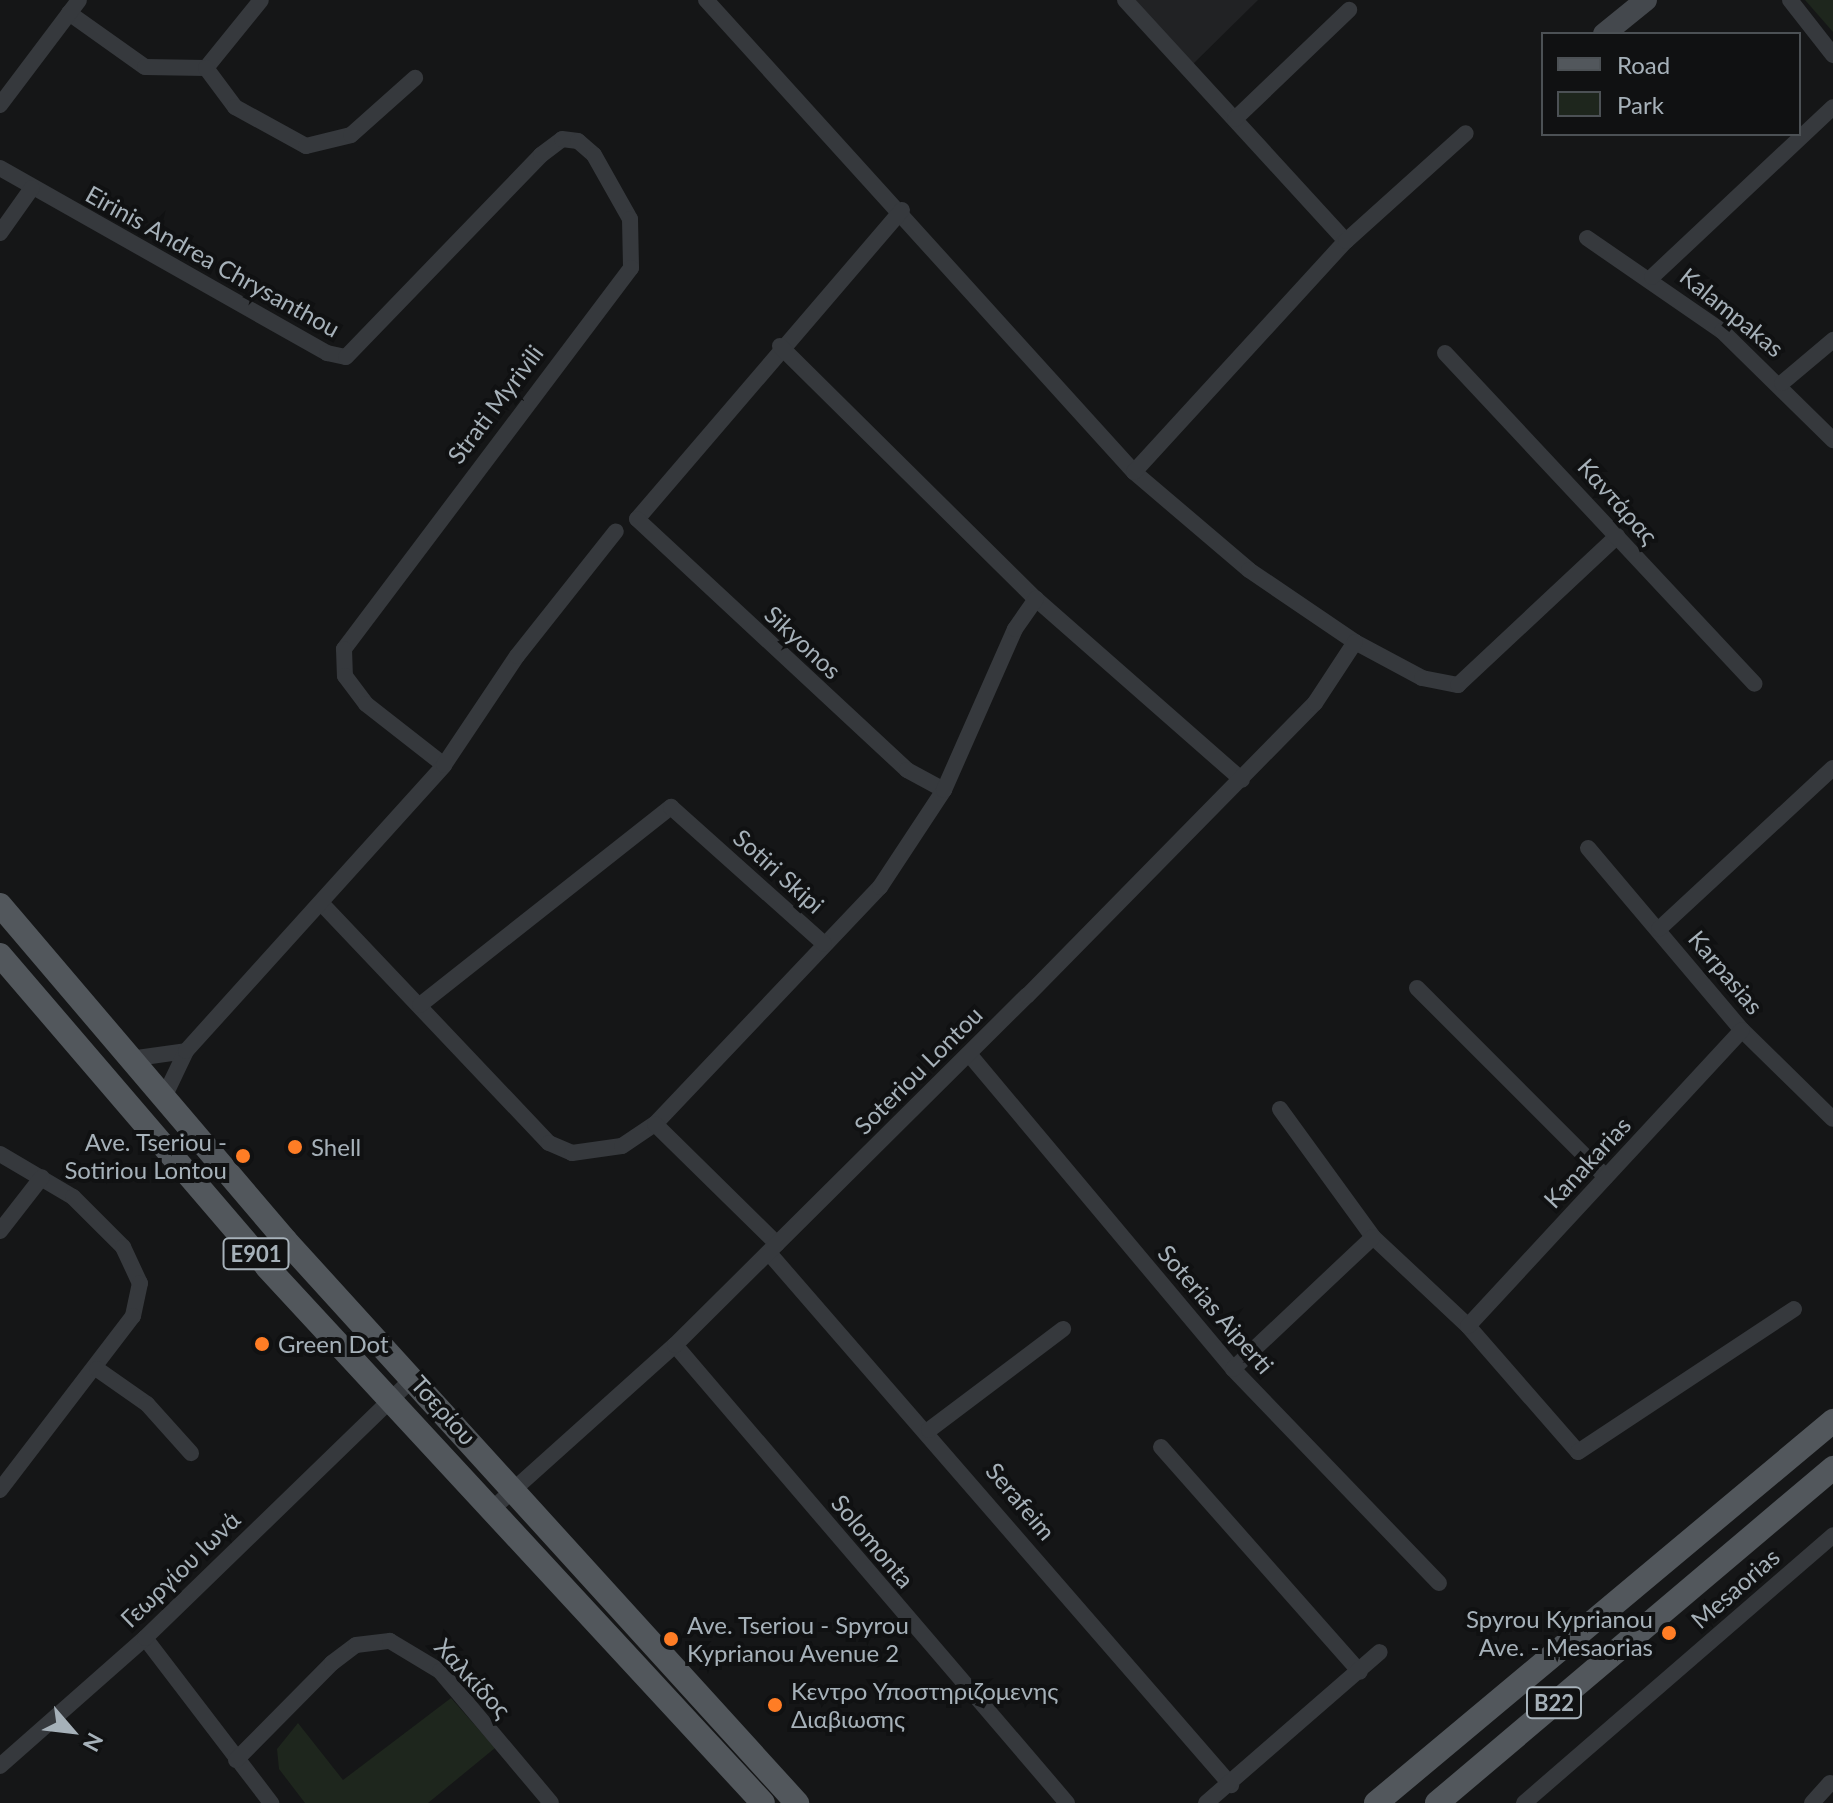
<!DOCTYPE html>
<html>
<head>
<meta charset="utf-8">
<style>
  body { margin:0 }
  #map { position:relative; width:1833px; height:1803px; overflow:hidden; background:#151617; font-family:Lato,sans-serif }
  div>[style] { position:absolute }
  .built>* { inset:0; background:#212224 }
  .green>* { inset:0; background:#1e261d }
  .street>* { height:16px; margin:-8px; padding:0 8px; transform-origin:8px; border-radius:8px; background:#36393d }
  .secondary>* { height:22px; margin:-11px; padding:0 11px; transform-origin:11px; border-radius:11px; background:#44484d }
  .primary>* { height:24px; margin:-12px; padding:0 12px; transform-origin:12px; border-radius:12px; background:#52575c }
  .dots>* { width:22px; height:22px; translate:-50% -50%; box-sizing:border-box; border:4px solid #101112; border-radius:50% }
  span { translate:-50% -50%; white-space:nowrap; text-align:center; line-height:1.15; -webkit-text-stroke:8px #101112; paint-order:stroke }
  .shield-label span { padding:2px 6px; background:#101112; border:2px solid; border-radius:6px; -webkit-text-stroke-width:0 }
  .shield-label { font-size:22px; color:#a6b1b9; font-weight:700 }
  .street-label { font-size:24px; color:#a6b1b9 }
  .poi-label { font-size:24px; color:#a6b1b9 }
  .right { translate:-100% -50%; text-align:right }
  .left { translate:0 -50%; text-align:left }
  .legend { position:absolute; left:1541px; top:32px; width:260px; height:104px; box-sizing:border-box; background:#101112; border:2px solid #4c5155; margin:0; padding:10px 14px; list-style:none; font-size:24px; color:#a6b1b9 }
  .legend li { display:flex; align-items:center; gap:16px; height:40px }
  .legend b { width:40px; border:2px solid #4c5155 }
  .north { position:absolute; left:32px; top:1691px; width:80px; height:80px; -webkit-text-stroke:6px #101112; paint-order:stroke; rotate:118deg; font-size:22px; font-weight:700; line-height:32px; text-align:center; color:#a6b1b9 }
  .north::after { content:''; display:block; margin:auto; width:28px; height:36px; background:#a6b1b9; clip-path:polygon(50% 0,100% 100%,50% 72%,0 100%) }
</style>
</head>
<body>
<div id="map">
  <div class="built">
    <i style="clip-path:polygon(1131px 0,1258px 0,1192px 65px)"></i>
  </div>
  <div class="green">
    <i style="clip-path:polygon(1805px 0,1833px 0,1833px 32px)"></i>
    <i style="clip-path:polygon(451px 1698px,495px 1748px,428px 1803px,305px 1803px,279px 1769px,277px 1749px,298px 1723px,343px 1780px)"></i>
  </div>
  <div class="street">
    <i style="left:706px;top:0;width:637px;rotate:47.8deg"></i>
    <i style="left:1134px;top:472px;width:151px;rotate:40.4deg"></i>
    <i style="left:1249px;top:570px;width:128px;rotate:34.2deg"></i>
    <i style="left:1355px;top:642px;width:76px;rotate:28.2deg"></i>
    <i style="left:1422px;top:678px;width:37px;rotate:11deg"></i>
    <i style="left:1458px;top:685px;width:218px;rotate:-43.1deg"></i>
    <i style="left:1125px;top:0;width:327px;rotate:47.5deg"></i>
    <i style="left:1790px;top:0;width:70px;rotate:52deg"></i>
    <i style="left:69px;top:13px;width:93px;rotate:35.4deg"></i>
    <i style="left:145px;top:67px;width:61px;rotate:0.9deg"></i>
    <i style="left:206px;top:68px;width:87px;rotate:-51deg"></i>
    <i style="left:206px;top:68px;width:49px;rotate:53.4deg"></i>
    <i style="left:235px;top:107px;width:81px;rotate:28.8deg"></i>
    <i style="left:306px;top:146px;width:46px;rotate:-13.7deg"></i>
    <i style="left:351px;top:135px;width:86px;rotate:-41.7deg"></i>
    <i style="left:0;top:105px;width:131px;rotate:-53deg"></i>
    <i style="left:1235px;top:119px;width:158px;rotate:-43.7deg"></i>
    <i style="left:0;top:168px;width:376px;rotate:29.5deg"></i>
    <i style="left:327px;top:353px;width:19px;rotate:12deg"></i>
    <i style="left:346px;top:357px;width:281px;rotate:-46deg"></i>
    <i style="left:541px;top:155px;width:26px;rotate:-37deg"></i>
    <i style="left:562px;top:139px;width:16px;rotate:7deg"></i>
    <i style="left:578px;top:141px;width:21px;rotate:41deg"></i>
    <i style="left:594px;top:155px;width:73px;rotate:60.6deg"></i>
    <i style="left:630px;top:219px;width:49px;rotate:88.8deg"></i>
    <i style="left:631px;top:268px;width:477px;rotate:127deg"></i>
    <i style="left:344px;top:649px;width:27px;rotate:88deg"></i>
    <i style="left:345px;top:676px;width:35px;rotate:53deg"></i>
    <i style="left:366px;top:704px;width:99px;rotate:38deg"></i>
    <i style="left:902px;top:210px;width:407px;rotate:130.6deg"></i>
    <i style="left:637px;top:519px;width:369px;rotate:42.9deg"></i>
    <i style="left:907px;top:770px;width:42px;rotate:28.4deg"></i>
    <i style="left:0;top:233px;width:55px;rotate:-54.6deg"></i>
    <i style="left:1587px;top:238px;width:164px;rotate:34.6deg"></i>
    <i style="left:1722px;top:331px;width:156px;rotate:44.5deg"></i>
    <i style="left:1652px;top:277px;width:248px;rotate:-43.2deg"></i>
    <i style="left:780px;top:346px;width:360px;rotate:44.7deg"></i>
    <i style="left:1036px;top:599px;width:274px;rotate:41.3deg"></i>
    <i style="left:1445px;top:353px;width:453px;rotate:46.9deg"></i>
    <i style="left:1782px;top:383px;width:67px;rotate:-40.1deg"></i>
    <i style="left:1134px;top:472px;width:314px;rotate:-47.5deg"></i>
    <i style="left:1346px;top:241px;width:161px;rotate:-42deg"></i>
    <i style="left:1588px;top:848px;width:238px;rotate:49.8deg"></i>
    <i style="left:1742px;top:1030px;width:127px;rotate:44.4deg"></i>
    <i style="left:323px;top:905px;width:328px;rotate:46.5deg"></i>
    <i style="left:549px;top:1143px;width:25px;rotate:23deg"></i>
    <i style="left:572px;top:1153px;width:50px;rotate:-8deg"></i>
    <i style="left:622px;top:1146px;width:40px;rotate:-34deg"></i>
    <i style="left:655px;top:1124px;width:327px;rotate:-46.5deg"></i>
    <i style="left:880px;top:887px;width:116px;rotate:-56.6deg"></i>
    <i style="left:944px;top:790px;width:176px;rotate:-66.2deg"></i>
    <i style="left:1015px;top:629px;width:37px;rotate:-55deg"></i>
    <i style="left:1659px;top:929px;width:237px;rotate:-42.8deg"></i>
    <i style="left:1417px;top:988px;width:267px;rotate:45deg"></i>
    <i style="left:420px;top:1005px;width:320px;rotate:-38.3deg"></i>
    <i style="left:671px;top:807px;width:205px;rotate:41.8deg"></i>
    <i style="left:969px;top:1054px;width:411px;rotate:50deg"></i>
    <i style="left:1233px;top:1369px;width:297px;rotate:46.1deg"></i>
    <i style="left:137px;top:1058px;width:49px;rotate:-8.1deg"></i>
    <i style="left:166px;top:1093px;width:47px;rotate:-64.5deg"></i>
    <i style="left:186px;top:1051px;width:385px;rotate:-47.9deg"></i>
    <i style="left:444px;top:765px;width:131px;rotate:-56.2deg"></i>
    <i style="left:517px;top:656px;width:159px;rotate:-51.6deg"></i>
    <i style="left:1280px;top:1109px;width:158px;rotate:54deg"></i>
    <i style="left:1373px;top:1237px;width:130px;rotate:43.1deg"></i>
    <i style="left:1468px;top:1326px;width:167px;rotate:48.9deg"></i>
    <i style="left:1578px;top:1452px;width:259px;rotate:-33.5deg"></i>
    <i style="left:655px;top:1124px;width:171px;rotate:44.5deg"></i>
    <i style="left:0;top:1154px;width:85px;rotate:30.5deg"></i>
    <i style="left:73px;top:1197px;width:71px;rotate:45deg"></i>
    <i style="left:123px;top:1247px;width:40px;rotate:65deg"></i>
    <i style="left:140px;top:1283px;width:34px;rotate:102deg"></i>
    <i style="left:133px;top:1316px;width:219px;rotate:127.4deg"></i>
    <i style="left:0;top:1231px;width:68px;rotate:-52.1deg"></i>
    <i style="left:769px;top:1253px;width:705px;rotate:49.03deg"></i>
    <i style="left:1468px;top:1326px;width:403px;rotate:-47.2deg"></i>
    <i style="left:675px;top:1345px;width:603px;rotate:49.44deg"></i>
    <i style="left:97px;top:1369px;width:61px;rotate:35deg"></i>
    <i style="left:147px;top:1404px;width:66px;rotate:48.1deg"></i>
    <i style="left:1233px;top:1369px;width:192px;rotate:-43.3deg"></i>
    <i style="left:929px;top:1430px;width:168px;rotate:-37deg"></i>
    <i style="left:1161px;top:1447px;width:300px;rotate:48.5deg"></i>
    <i style="left:491px;top:1510px;width:247px;rotate:-41.9deg"></i>
    <i style="left:675px;top:1345px;width:496px;rotate:-44.8deg"></i>
    <i style="left:1027px;top:996px;width:411px;rotate:-45.5deg"></i>
    <i style="left:1315px;top:703px;width:73px;rotate:-56.7deg"></i>
    <i style="left:145px;top:1638px;width:208px;rotate:52.6deg"></i>
    <i style="left:236px;top:1760px;width:136px;rotate:-45.3deg"></i>
    <i style="left:332px;top:1663px;width:30px;rotate:-37deg"></i>
    <i style="left:356px;top:1645px;width:34px;rotate:-7deg"></i>
    <i style="left:390px;top:1641px;width:58px;rotate:31deg"></i>
    <i style="left:440px;top:1671px;width:172px;rotate:49.9deg"></i>
    <i style="left:0;top:1766px;width:193px;rotate:-41.4deg"></i>
    <i style="left:145px;top:1638px;width:375px;rotate:-44.1deg"></i>
    <i style="left:1206px;top:1803px;width:230px;rotate:-41deg"></i>
    <i style="left:1524px;top:1803px;width:409px;rotate:-40.9deg"></i>
    <i style="left:1812px;top:1803px;width:27px;rotate:-48deg"></i>
  </div>
  <div class="secondary">
    <i style="left:1604px;top:34px;width:54px;rotate:-39deg"></i>
  </div>
  <div class="primary">
    <i style="left:0;top:905px;width:441px;rotate:49.6deg"></i>
    <i style="left:286px;top:1241px;width:760px;rotate:47.72deg"></i>
    <i style="left:0;top:955px;width:411px;rotate:49.4deg"></i>
    <i style="left:267px;top:1267px;width:730px;rotate:47.22deg"></i>
    <i style="left:1376px;top:1803px;width:596px;rotate:-39.89deg"></i>
    <i style="left:1437px;top:1803px;width:519px;rotate:-40.23deg"></i>
  </div>
  <div class="dots">
    <i style="left:295px;top:1147px;background:#ff7d25"></i>
    <i style="left:243px;top:1156px;background:#ff7d25"></i>
    <i style="left:262px;top:1344px;background:#ff7d25"></i>
    <i style="left:1669px;top:1633px;background:#ff7d25"></i>
    <i style="left:671px;top:1639px;background:#ff7d25"></i>
    <i style="left:775px;top:1705px;background:#ff7d25"></i>
  </div>
  <div class="shield-label">
    <span style="left:256px;top:1254px">E901</span>
    <span style="left:1554px;top:1703px">B22</span>
  </div>
  <div class="street-label">
    <span style="left:213px;top:261px;rotate:29deg">Eirinis Andrea Chrysanthou</span>
    <span style="left:1732px;top:312px;rotate:39deg">Kalampakas</span>
    <span style="left:495px;top:404px;rotate:-53deg">Strati Myrivili</span>
    <span style="left:1618px;top:501px;rotate:48deg">Καντάρας</span>
    <span style="left:803px;top:642px;rotate:43deg">Sikyonos</span>
    <span style="left:779px;top:871px;rotate:42deg">Sotiri Skipi</span>
    <span style="left:1726px;top:972px;rotate:50deg">Karpasias</span>
    <span style="left:918px;top:1070px;rotate:-45deg">Soteriou Lontou</span>
    <span style="left:1587px;top:1162px;rotate:-47deg">Kanakarias</span>
    <span style="left:1216px;top:1309px;rotate:49deg">Soterias Aiperti</span>
    <span style="left:444px;top:1410px;rotate:48deg">Τσερίου</span>
    <span style="left:1021px;top:1501px;rotate:50deg">Serafeim</span>
    <span style="left:873px;top:1541px;rotate:50deg">Solomonta</span>
    <span style="left:180px;top:1569px;rotate:-44deg">Γεωργίου Ιωνά</span>
    <span style="left:1735px;top:1588px;rotate:-41deg">Mesaorias</span>
    <span style="left:473px;top:1678px;rotate:47deg">Χαλκίδος</span>
  </div>
  <div class="poi-label">
    <span class="right" style="left:227px;top:1156px">Ave. Tseriou -<br>Sotiriou Lontou</span>
    <span class="left" style="left:311px;top:1147px">Shell</span>
    <span class="left" style="left:278px;top:1344px">Green Dot</span>
    <span class="right" style="left:1653px;top:1633px">Spyrou Kyprianou<br>Ave. - Mesaorias</span>
    <span class="left" style="left:687px;top:1639px">Ave. Tseriou - Spyrou<br>Kyprianou Avenue 2</span>
    <span class="left" style="left:791px;top:1705px">Κεντρο Υποστηριζομενης<br>Διαβιωσης</span>
  </div>
  <ul class="legend">
  <li><b style="height:10px;background:#52575c"></b>Road</li>
  <li><b style="height:22px;background:#1e261d"></b>Park</li>
  </ul>
  <div class="north">N</div>
</div>
</body>
</html>
